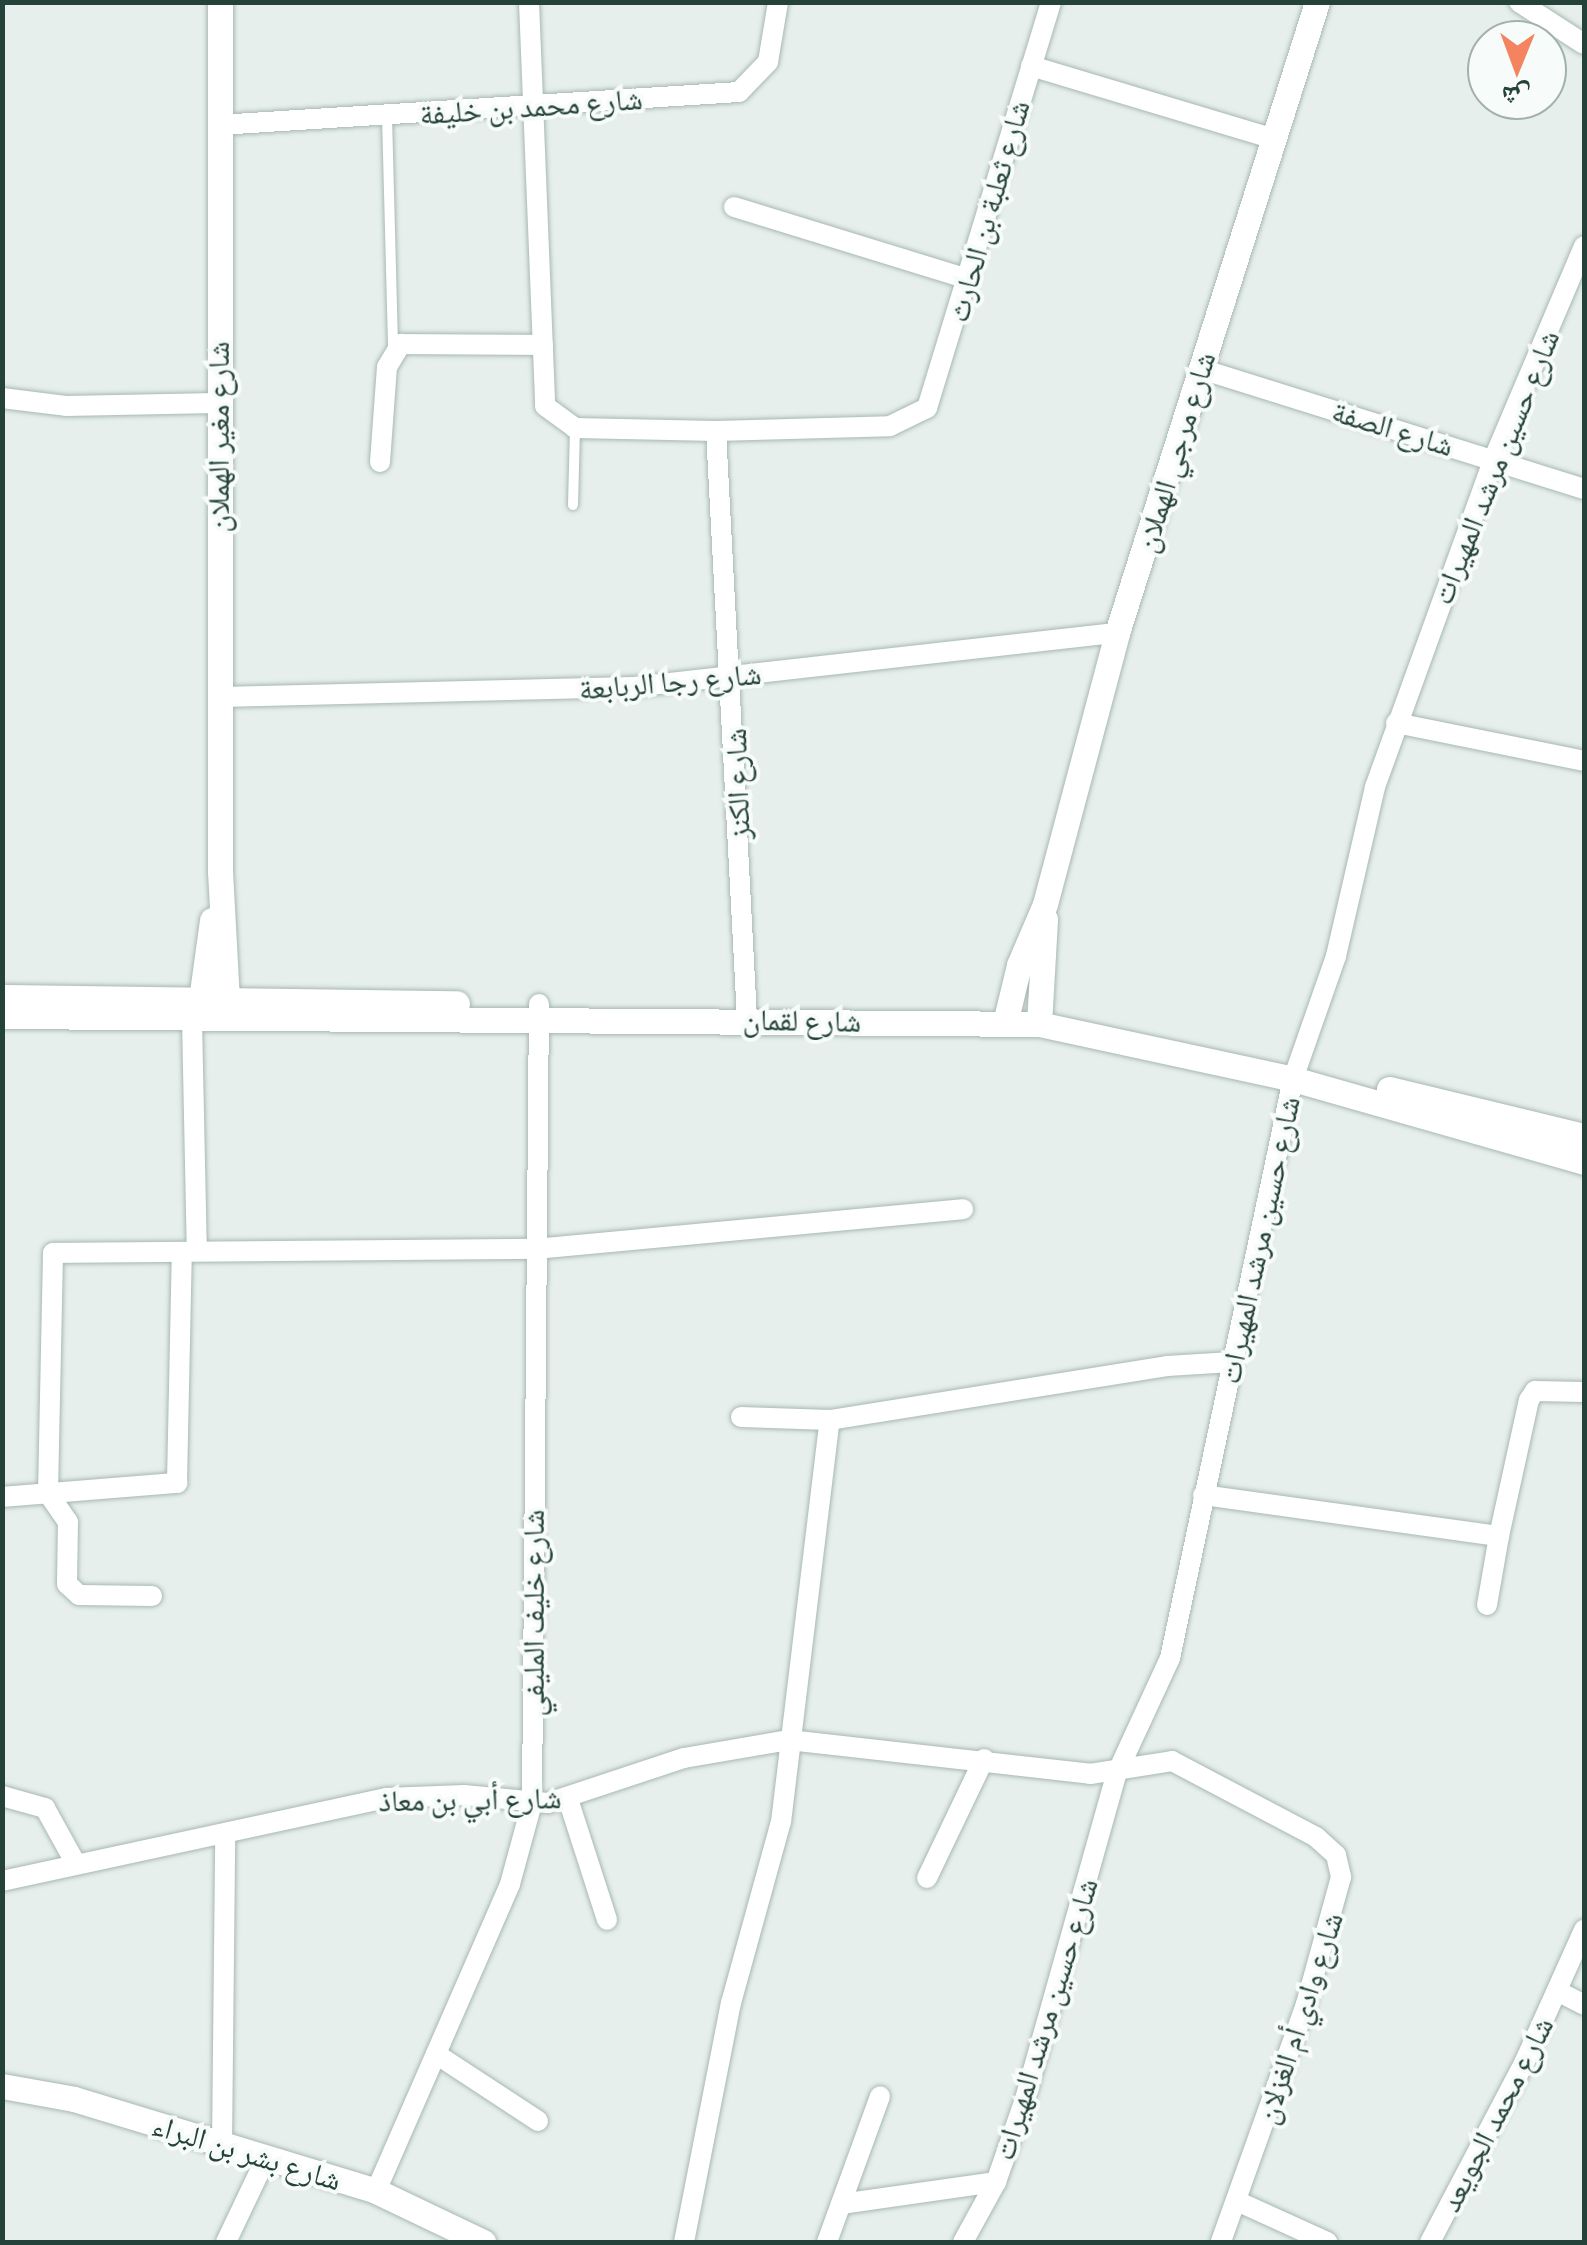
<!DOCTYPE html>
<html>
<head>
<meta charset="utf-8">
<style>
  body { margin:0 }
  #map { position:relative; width:1587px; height:2245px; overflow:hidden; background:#e6efeb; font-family:Manrope,"Noto Naskh Arabic",sans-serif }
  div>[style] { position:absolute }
  .roads { filter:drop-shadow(0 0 2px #a8b8b2) drop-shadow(0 0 2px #a8b8b2) }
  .service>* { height:10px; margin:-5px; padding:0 5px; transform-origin:5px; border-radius:5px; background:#fff }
  .minor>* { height:20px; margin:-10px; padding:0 10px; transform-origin:10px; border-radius:10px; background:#fff }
  .tertiary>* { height:25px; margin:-12.5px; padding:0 12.5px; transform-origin:12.5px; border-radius:12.5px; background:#fff }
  span { translate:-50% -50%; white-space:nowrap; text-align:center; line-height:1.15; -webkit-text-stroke:8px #f7fbf9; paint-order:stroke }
  .street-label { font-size:30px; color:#24423a }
  .frame { position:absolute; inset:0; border:5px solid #24423a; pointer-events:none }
  .north { position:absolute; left:1467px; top:20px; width:100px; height:100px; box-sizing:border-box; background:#f7fbf9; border:2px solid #a3b1ad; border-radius:50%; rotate:181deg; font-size:28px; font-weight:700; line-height:40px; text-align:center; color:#24423a }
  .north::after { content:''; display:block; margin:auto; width:35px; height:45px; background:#f4845f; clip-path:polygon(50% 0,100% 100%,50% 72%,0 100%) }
</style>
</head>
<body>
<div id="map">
  <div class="roads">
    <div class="service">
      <i style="left:387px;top:116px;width:234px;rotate:88.5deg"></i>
      <i style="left:573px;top:505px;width:76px;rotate:-88.5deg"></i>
    </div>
    <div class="minor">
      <i style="left:529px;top:2px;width:404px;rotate:87.7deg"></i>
      <i style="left:545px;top:406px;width:37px;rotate:36deg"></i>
      <i style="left:575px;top:428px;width:141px;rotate:1.2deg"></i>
      <i style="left:716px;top:431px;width:174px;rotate:-1.6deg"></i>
      <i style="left:890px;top:426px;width:41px;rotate:-25.9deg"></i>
      <i style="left:927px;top:408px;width:425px;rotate:-73deg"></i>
      <i style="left:1519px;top:2px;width:77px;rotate:32.9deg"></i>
      <i style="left:1031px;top:66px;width:254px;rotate:16.7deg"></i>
      <i style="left:219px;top:125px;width:521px;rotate:-3.63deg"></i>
      <i style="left:739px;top:92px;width:42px;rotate:-46deg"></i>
      <i style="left:768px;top:62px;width:61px;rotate:-80.5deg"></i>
      <i style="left:734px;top:207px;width:245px;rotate:17.1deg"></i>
      <i style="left:1201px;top:369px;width:401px;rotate:17.4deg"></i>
      <i style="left:2px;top:398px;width:64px;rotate:7.1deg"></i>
      <i style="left:66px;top:406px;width:151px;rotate:-1.1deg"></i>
      <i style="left:716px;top:431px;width:589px;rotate:86.98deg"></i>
      <i style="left:380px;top:462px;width:95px;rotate:-85.8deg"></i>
      <i style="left:387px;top:367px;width:27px;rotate:-59deg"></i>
      <i style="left:401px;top:344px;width:142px;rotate:0.4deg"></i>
      <i style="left:220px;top:697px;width:413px;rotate:-1.4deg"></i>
      <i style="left:633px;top:687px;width:487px;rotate:-6.4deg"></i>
      <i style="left:1396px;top:723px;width:192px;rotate:11.4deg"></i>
      <i style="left:192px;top:1020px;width:231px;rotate:88.8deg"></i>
      <i style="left:741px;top:1417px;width:89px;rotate:1.9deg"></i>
      <i style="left:830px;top:1420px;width:341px;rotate:-9.1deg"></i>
      <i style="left:1167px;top:1366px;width:65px;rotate:-3.5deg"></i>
      <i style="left:1203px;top:1495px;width:299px;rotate:7.9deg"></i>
      <i style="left:1499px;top:1536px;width:139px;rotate:-77.6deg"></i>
      <i style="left:1529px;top:1400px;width:11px;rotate:-56deg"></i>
      <i style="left:1535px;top:1391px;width:49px;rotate:1.2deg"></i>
      <i style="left:2px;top:1497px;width:176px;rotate:-4.6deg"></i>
      <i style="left:177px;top:1483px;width:230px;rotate:-88.8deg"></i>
      <i style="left:152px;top:1596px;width:73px;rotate:-179.2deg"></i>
      <i style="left:79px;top:1595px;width:16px;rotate:-137deg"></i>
      <i style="left:67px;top:1584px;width:62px;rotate:-89.1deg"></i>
      <i style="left:68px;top:1522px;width:35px;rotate:-125deg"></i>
      <i style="left:48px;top:1493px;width:240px;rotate:-88.8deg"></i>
      <i style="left:53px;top:1253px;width:481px;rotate:-0.5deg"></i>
      <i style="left:534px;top:1249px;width:431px;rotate:-5.3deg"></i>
      <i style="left:1487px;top:1605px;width:70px;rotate:-80.1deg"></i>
      <i style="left:2px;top:1796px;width:45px;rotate:15.6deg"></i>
      <i style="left:45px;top:1808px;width:64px;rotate:61deg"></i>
      <i style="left:568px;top:1799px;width:127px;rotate:72.1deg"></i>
      <i style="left:927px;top:1878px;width:132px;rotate:-64.4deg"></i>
      <i style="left:2px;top:1881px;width:393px;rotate:-12.2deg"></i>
      <i style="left:386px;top:1798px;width:78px;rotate:-2.2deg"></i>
      <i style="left:464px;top:1795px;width:84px;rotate:5.4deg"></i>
      <i style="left:548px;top:1803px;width:143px;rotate:-18.3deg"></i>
      <i style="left:684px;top:1758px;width:107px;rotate:-9.7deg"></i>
      <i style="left:789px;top:1740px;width:303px;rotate:6.4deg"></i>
      <i style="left:1090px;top:1774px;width:83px;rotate:-9deg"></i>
      <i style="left:1172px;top:1761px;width:163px;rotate:27.8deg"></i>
      <i style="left:1316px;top:1837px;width:27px;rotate:42deg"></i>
      <i style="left:1336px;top:1855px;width:23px;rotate:77deg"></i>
      <i style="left:1341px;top:1877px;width:132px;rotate:105.4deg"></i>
      <i style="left:1306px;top:2004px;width:253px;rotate:109.7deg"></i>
      <i style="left:1559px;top:1992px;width:28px;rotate:27deg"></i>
      <i style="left:436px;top:2054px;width:122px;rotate:33.3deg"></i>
      <i style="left:222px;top:2144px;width:310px;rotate:-89.4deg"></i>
      <i style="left:376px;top:2191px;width:335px;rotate:-66.4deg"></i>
      <i style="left:510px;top:1884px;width:84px;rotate:-74.8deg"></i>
      <i style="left:532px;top:1803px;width:799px;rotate:-89.5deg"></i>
      <i style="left:1239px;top:2202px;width:97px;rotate:24.4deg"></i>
      <i style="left:841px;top:2204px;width:157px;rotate:-8.1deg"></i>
      <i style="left:226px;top:2242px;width:93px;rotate:-64.5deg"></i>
      <i style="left:684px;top:2242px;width:244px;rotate:-78.9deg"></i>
      <i style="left:731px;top:2003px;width:188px;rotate:-74.6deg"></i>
      <i style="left:781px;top:1822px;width:405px;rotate:-83.1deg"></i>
      <i style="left:827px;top:2242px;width:155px;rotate:-70deg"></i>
      <i style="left:963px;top:2242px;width:68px;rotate:-61.2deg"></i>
      <i style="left:996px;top:2182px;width:88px;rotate:-70.7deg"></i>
      <i style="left:1025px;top:2099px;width:337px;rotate:-74.3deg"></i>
      <i style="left:1116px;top:1775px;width:129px;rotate:-65.2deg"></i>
      <i style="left:1170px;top:1658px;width:592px;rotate:-78.01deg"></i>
      <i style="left:1293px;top:1079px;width:130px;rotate:-70.7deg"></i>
      <i style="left:1336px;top:956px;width:173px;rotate:-77deg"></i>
      <i style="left:1375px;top:787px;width:350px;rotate:-70.1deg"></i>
      <i style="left:1494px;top:458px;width:230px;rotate:-67deg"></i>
      <i style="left:1430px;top:2242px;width:204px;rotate:-62.3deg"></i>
      <i style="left:1525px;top:2061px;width:144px;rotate:-65.8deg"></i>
    </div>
    <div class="tertiary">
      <i style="left:220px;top:2px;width:869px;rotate:90deg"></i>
      <i style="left:220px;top:871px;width:146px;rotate:86.9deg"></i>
      <i style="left:2px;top:997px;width:455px;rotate:0.8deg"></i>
      <i style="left:199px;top:1014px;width:95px;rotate:-82.1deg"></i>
      <i style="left:2px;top:1016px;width:1037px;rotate:0.44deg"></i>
      <i style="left:1039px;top:1024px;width:260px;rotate:12.2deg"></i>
      <i style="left:1293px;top:1079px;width:303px;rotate:15.9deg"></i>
      <i style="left:1005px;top:1023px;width:60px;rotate:-76.4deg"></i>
      <i style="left:1019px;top:965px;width:66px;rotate:-66.9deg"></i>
      <i style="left:1045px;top:904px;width:280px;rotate:-75.1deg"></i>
      <i style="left:1117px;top:633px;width:662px;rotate:-72.41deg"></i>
      <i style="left:1039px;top:1024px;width:105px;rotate:-86.7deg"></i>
      <i style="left:1389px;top:1089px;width:201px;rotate:13.6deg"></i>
      <i style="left:2px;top:2086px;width:73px;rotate:10.2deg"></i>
      <i style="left:74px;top:2099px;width:316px;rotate:16.9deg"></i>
      <i style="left:376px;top:2191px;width:119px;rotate:25.5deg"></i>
    </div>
  </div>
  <div class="street-label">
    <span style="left:531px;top:106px;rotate:-4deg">شارع محمد بن خليفة</span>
    <span style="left:988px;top:211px;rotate:-74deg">شارع ثعلبة بن الحارث</span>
    <span style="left:1393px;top:428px;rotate:17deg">شارع الصفة</span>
    <span style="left:218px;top:437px;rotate:-90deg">شارع مغير الهملان</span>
    <span style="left:1175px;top:452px;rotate:-73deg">شارع مرجي الهملان</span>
    <span style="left:1495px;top:467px;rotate:-68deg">شارع حسين مرشد المهيرات</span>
    <span style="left:670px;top:681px;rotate:-5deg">شارع رجا الربابعة</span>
    <span style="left:737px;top:784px;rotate:-92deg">شارع الكنز</span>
    <span style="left:802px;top:1020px;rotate:1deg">شارع لقمان</span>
    <span style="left:1259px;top:1240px;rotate:-78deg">شارع حسين مرشد المهيرات</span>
    <span style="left:533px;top:1613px;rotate:-90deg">شارع خليف المليفي</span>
    <span style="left:470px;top:1799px;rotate:-1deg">شارع أبي بن معاذ</span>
    <span style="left:1299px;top:2018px;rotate:-72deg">شارع وادي أم الغزلان</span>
    <span style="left:1045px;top:2019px;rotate:-73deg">شارع حسين مرشد المهيرات</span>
    <span style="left:1496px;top:2114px;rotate:-63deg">شارع محمد الجويعد</span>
    <span style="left:247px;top:2152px;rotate:17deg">شارع بشر بن البراء</span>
  </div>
  <div class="frame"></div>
  <div class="north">ش</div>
</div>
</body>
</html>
